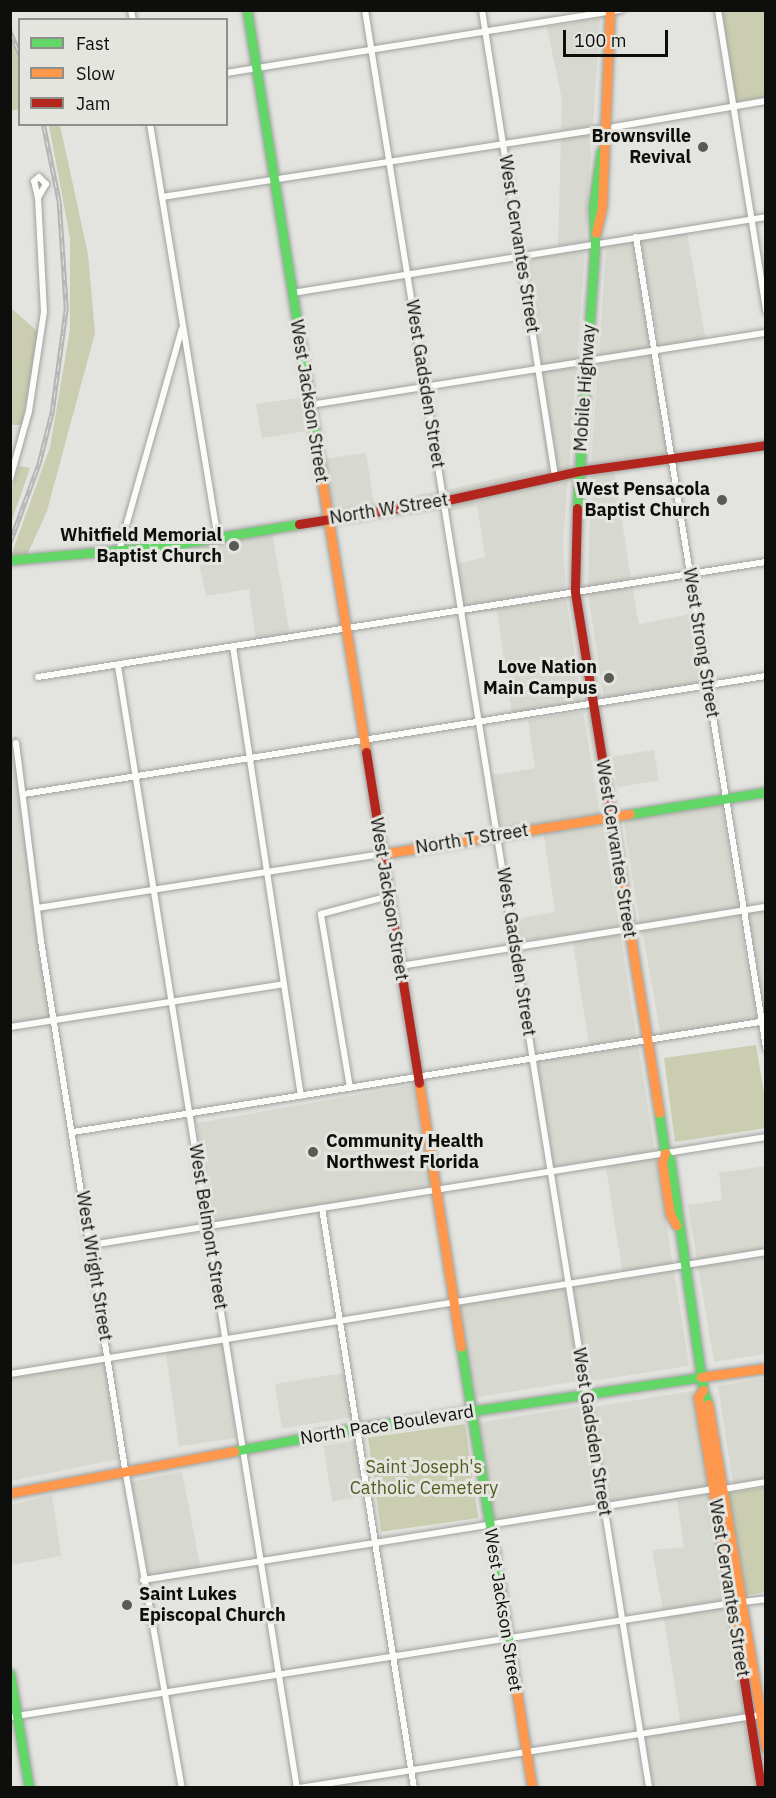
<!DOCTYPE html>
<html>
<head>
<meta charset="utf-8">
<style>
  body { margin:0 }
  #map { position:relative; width:776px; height:1798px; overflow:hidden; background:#e3e4e0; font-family:"IBM Plex Sans",sans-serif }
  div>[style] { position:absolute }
  .built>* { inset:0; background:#d7d8cf; transform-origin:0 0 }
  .green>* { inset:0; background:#cacdb0; transform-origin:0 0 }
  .roads { filter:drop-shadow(0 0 2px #a0a19e) drop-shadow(0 0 2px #a0a19e) }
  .street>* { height:6px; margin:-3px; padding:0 3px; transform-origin:3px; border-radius:3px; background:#fbfbfa }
  .fast>* { height:9px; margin:-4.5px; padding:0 4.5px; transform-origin:4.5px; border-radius:4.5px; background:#63d668 }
  .slow>* { height:9px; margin:-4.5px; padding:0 4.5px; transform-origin:4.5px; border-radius:4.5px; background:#ff974d }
  .jam>* { height:9px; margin:-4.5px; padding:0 4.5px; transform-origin:4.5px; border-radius:4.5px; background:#b3261e }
  .rail>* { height:4.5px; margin-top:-2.25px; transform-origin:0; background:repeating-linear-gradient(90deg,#e4e5df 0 7px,#b5b5b5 0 14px); box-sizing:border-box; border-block:2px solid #b5b5b5 }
  .dots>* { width:16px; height:16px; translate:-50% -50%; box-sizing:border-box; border:3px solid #e4e5df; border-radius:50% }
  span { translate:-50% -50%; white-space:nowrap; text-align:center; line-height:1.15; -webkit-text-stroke:6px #e4e5df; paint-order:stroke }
  .poi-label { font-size:18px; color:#0e0e0c; font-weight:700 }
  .right { translate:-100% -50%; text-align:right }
  .left { translate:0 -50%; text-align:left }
  .street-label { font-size:18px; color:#0e0e0c }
  .park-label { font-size:18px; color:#555a21 }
  .frame { position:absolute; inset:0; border:12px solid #0e0e0c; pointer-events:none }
  .legend { position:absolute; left:18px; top:18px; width:210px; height:108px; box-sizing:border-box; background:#e4e5df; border:2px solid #8e8f8b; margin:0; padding:8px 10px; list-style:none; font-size:18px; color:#0e0e0c }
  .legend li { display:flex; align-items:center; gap:12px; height:30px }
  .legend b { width:30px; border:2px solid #8e8f8b }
  .scale { position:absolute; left:563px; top:30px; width:105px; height:27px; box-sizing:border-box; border:3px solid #0e0e0c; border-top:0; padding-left:8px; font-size:18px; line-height:21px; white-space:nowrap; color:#0e0e0c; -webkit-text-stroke:4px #e4e5df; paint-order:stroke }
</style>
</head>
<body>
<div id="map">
  <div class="built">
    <i style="clip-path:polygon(600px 18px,593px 126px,561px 130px,562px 100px,547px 27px)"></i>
    <i style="clip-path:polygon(592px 134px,585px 242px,558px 246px,561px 137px)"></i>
    <i style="left:687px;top:233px;width:108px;height:47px;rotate:80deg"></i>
    <i style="clip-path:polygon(633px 242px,650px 348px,599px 356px,606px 246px)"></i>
    <i style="clip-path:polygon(585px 249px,577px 360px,542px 365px,525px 259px)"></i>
    <i style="clip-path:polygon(651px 355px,667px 454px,591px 466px,598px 364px)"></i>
    <i style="clip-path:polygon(577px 367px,569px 470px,558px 473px,543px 372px)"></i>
    <i style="clip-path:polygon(535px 374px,550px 475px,447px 497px,446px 490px,547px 467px)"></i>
    <i style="clip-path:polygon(305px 397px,324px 517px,321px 517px,307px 431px,262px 438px,256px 404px)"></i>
    <i style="clip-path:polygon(366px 453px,374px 503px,438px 491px,439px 498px,332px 515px,323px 459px)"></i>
    <i style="clip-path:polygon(614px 470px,631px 579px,588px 587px,591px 473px)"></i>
    <i style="clip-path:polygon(568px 478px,563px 543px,566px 590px,464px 606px,457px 564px,485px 557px,477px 506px,449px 511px,448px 504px)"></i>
    <i style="clip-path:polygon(272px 532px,290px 635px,256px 640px,249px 589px,206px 596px,195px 544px)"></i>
    <i style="clip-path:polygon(632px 586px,639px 624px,692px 614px,703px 683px,604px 700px,588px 594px)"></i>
    <i style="clip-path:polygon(566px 597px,582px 704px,512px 714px,497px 611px,465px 613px)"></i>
    <i style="clip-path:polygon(583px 711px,600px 814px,501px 831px,492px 775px,535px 768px,528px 720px)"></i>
    <i style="clip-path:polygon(16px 736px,17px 739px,11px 741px,50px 1018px,11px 1024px,10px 737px)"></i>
    <i style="left:654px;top:750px;width:31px;height:42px;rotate:81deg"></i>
    <i style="left:722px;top:803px;width:106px;height:100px;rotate:81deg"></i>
    <i style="clip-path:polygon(602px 821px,619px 926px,519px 942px,515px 919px,555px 912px,543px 831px)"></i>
    <i style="clip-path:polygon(765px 911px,766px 1018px,765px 1018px,748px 913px)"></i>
    <i style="left:739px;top:915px;width:106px;height:98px;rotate:80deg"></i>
    <i style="left:620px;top:933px;width:106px;height:48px;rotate:81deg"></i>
    <i style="left:638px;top:1045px;width:107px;height:102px;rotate:81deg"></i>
    <i style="left:413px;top:1085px;width:102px;height:220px;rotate:80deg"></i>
    <i style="left:656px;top:1158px;width:107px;height:51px;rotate:81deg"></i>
    <i style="clip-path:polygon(765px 1166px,765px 1249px,697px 1260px,688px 1205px,722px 1200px,719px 1173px)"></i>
    <i style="clip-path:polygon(765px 1256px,765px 1354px,714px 1362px,698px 1267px)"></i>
    <i style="left:674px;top:1271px;width:96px;height:102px;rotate:81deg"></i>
    <i style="left:565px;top:1288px;width:94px;height:108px;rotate:81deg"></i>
    <i style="left:223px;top:1343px;width:96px;height:58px;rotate:82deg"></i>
    <i style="clip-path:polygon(104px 1362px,119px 1459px,11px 1481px,11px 1377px)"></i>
    <i style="left:344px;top:1373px;width:45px;height:70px;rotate:81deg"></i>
    <i style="clip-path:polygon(765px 1378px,765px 1479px,733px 1484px,718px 1386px)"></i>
    <i style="left:693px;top:1391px;width:97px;height:102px;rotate:81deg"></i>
    <i style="left:584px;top:1406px;width:100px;height:108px;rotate:81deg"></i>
    <i style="left:355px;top:1441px;width:56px;height:32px;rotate:81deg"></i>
    <i style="left:182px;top:1472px;width:98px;height:52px;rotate:79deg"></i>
    <i style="clip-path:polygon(709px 1494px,726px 1600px,663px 1610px,652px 1550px,684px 1547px,677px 1500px)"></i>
    <i style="clip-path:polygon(52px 1495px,61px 1556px,11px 1565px,11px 1505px)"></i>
    <i style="left:727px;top:1607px;width:107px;height:64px;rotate:81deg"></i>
    <i style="clip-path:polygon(745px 1720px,756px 1787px,653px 1787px,645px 1736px)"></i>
  </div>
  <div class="green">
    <i style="clip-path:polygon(722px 11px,765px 11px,765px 97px,736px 102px)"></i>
    <i style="clip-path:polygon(11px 40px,20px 64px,19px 109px,11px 111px)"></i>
    <i style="clip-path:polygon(49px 125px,60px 125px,88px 254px,95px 333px,47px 511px,27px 555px,11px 556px,50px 447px,70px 330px,70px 238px)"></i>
    <i style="clip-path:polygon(10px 307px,38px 332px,22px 425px,11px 425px)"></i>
    <i style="clip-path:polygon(19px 466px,30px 468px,11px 523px,11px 491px)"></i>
    <i style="clip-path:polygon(756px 1045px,765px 1099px,765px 1128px,675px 1142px,664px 1058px)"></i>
    <i style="left:465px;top:1424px;width:95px;height:98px;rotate:82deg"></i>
    <i style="clip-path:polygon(765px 1487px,765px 1592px,746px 1595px,728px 1493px)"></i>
  </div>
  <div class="roads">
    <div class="street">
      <i style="left:131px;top:10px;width:10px;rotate:79deg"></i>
      <i style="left:365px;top:10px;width:1801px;rotate:80.92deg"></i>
      <i style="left:482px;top:10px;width:474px;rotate:81.1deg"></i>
      <i style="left:718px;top:10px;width:305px;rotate:80.9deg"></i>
      <i style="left:226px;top:73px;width:400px;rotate:-9.1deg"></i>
      <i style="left:150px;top:124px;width:419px;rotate:80.7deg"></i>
      <i style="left:614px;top:127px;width:154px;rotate:-9.7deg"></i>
      <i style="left:39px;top:177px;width:10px;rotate:45deg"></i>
      <i style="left:46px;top:184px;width:16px;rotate:120deg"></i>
      <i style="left:38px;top:198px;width:17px;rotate:-103deg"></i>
      <i style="left:34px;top:181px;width:6px;rotate:-39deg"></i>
      <i style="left:162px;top:197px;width:446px;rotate:-8.8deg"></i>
      <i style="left:636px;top:237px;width:821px;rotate:80.89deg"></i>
      <i style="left:292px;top:293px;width:480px;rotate:-9.1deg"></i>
      <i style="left:310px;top:405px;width:462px;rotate:-9deg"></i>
      <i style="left:10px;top:479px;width:71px;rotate:-74.4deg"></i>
      <i style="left:29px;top:411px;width:100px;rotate:-81.4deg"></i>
      <i style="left:44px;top:312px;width:114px;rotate:-93deg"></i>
      <i style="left:119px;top:551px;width:231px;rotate:-74.2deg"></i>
      <i style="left:233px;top:647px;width:454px;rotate:81.4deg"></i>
      <i style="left:118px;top:666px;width:1136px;rotate:80.94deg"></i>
      <i style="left:38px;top:677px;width:737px;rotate:-8.98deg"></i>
      <i style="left:16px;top:743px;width:200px;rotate:82.8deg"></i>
      <i style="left:41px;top:941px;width:535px;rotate:80.96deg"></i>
      <i style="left:125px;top:1469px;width:324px;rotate:79.9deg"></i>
      <i style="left:24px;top:794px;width:751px;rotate:-9.04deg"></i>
      <i style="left:37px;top:908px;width:349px;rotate:-8.9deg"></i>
      <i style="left:400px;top:966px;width:371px;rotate:-9.2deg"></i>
      <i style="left:10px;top:1027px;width:277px;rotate:-8.9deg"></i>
      <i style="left:350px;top:1088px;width:176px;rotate:-99.5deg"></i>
      <i style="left:321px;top:914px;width:70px;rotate:-14.8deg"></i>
      <i style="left:73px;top:1132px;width:702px;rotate:-9.1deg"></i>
      <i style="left:322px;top:1208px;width:587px;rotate:80.99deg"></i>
      <i style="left:91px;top:1245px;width:684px;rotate:-9.09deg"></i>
      <i style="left:10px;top:1374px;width:766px;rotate:-9.17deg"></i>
      <i style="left:724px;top:1489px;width:43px;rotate:-9.5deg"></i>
      <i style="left:143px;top:1580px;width:577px;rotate:-9.07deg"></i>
      <i style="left:743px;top:1602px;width:23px;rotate:-7deg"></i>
      <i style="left:10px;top:1717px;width:731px;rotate:-8.97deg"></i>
      <i style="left:299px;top:1788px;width:471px;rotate:-9deg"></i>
    </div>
    <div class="fast">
      <i style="left:247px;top:10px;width:438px;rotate:80.9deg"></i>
      <i style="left:577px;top:508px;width:265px;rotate:-86.1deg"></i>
      <i style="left:595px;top:244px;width:37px;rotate:-93deg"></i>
      <i style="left:593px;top:207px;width:56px;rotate:-81.7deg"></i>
      <i style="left:10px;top:560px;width:156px;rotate:-5.2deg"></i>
      <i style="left:165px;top:546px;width:136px;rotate:-9.3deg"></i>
      <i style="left:630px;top:814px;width:138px;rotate:-9.2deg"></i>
      <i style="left:659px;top:1113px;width:40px;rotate:81.5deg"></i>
      <i style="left:665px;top:1153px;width:9px;rotate:54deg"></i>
      <i style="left:670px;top:1160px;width:232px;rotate:81.8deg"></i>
      <i style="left:703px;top:1390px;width:15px;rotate:70deg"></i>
      <i style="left:461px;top:1347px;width:326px;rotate:80.8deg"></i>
      <i style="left:234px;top:1451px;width:125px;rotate:-10.6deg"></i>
      <i style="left:357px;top:1428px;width:348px;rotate:-8.4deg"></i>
      <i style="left:10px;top:1674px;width:116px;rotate:80.5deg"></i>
    </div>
    <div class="slow">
      <i style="left:596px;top:233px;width:27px;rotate:-77deg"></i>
      <i style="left:602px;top:207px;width:197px;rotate:-87.7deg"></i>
      <i style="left:316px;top:443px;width:313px;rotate:80.8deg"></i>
      <i style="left:382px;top:854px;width:251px;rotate:-9.2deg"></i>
      <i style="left:619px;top:865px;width:251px;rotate:80.8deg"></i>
      <i style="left:419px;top:1083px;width:267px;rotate:81deg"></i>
      <i style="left:665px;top:1153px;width:9px;rotate:108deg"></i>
      <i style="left:662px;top:1162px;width:53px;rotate:81.3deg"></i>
      <i style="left:670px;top:1214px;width:13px;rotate:61deg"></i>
      <i style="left:701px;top:1377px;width:66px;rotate:-7.9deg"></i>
      <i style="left:703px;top:1390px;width:9px;rotate:126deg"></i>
      <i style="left:698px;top:1397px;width:242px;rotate:80.7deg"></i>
      <i style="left:708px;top:1404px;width:348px;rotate:80.4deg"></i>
      <i style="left:10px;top:1493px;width:228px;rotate:-10.6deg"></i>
      <i style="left:513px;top:1669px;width:121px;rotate:80.9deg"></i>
    </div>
    <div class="jam">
      <i style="left:577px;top:508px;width:84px;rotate:91.4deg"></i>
      <i style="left:575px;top:592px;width:277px;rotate:80.8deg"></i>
      <i style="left:299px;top:524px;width:146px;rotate:-9.1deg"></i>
      <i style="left:443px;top:501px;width:139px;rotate:-12.4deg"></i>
      <i style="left:579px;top:471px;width:189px;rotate:-7.9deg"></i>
      <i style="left:366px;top:752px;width:335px;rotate:80.9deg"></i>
      <i style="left:737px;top:1636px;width:154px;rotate:81deg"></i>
    </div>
  </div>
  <div class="rail">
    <i style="left:10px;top:31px;width:26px;rotate:67deg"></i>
    <i style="left:10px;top:542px;width:84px;rotate:-69.8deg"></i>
    <i style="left:39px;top:463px;width:53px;rotate:-75.7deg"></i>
    <i style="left:52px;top:412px;width:105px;rotate:-82.3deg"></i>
    <i style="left:66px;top:308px;width:106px;rotate:-93.8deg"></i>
    <i style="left:59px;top:202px;width:80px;rotate:-101.6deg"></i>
  </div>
  <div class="dots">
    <i style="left:703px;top:147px;background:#595956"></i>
    <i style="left:722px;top:500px;background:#595956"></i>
    <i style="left:234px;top:546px;background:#595956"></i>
    <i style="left:609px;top:678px;background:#595956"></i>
    <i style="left:313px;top:1152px;background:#595956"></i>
    <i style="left:127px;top:1605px;background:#595956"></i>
  </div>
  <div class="poi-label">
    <span class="right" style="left:691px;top:147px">Brownsville<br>Revival</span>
    <span class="right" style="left:710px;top:500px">West Pensacola<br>Baptist Church</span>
    <span class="right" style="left:222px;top:546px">Whitfield Memorial<br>Baptist Church</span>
    <span class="right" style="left:597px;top:678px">Love Nation<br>Main Campus</span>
    <span class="left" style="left:326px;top:1152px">Community Health<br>Northwest Florida</span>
    <span class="left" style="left:139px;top:1605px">Saint Lukes<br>Episcopal Church</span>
  </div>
  <div class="street-label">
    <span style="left:519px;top:244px;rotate:81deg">West Cervantes Street</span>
    <span style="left:425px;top:384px;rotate:81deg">West Gadsden Street</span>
    <span style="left:585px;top:388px;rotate:-86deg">Mobile Highway</span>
    <span style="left:309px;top:401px;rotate:81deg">West Jackson Street</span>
    <span style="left:389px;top:509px;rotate:-9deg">North W Street</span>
    <span style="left:701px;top:643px;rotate:81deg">West Strong Street</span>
    <span style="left:472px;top:839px;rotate:-9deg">North T Street</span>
    <span style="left:616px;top:849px;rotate:81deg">West Cervantes Street</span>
    <span style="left:389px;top:899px;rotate:81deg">West Jackson Street</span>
    <span style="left:516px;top:952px;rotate:81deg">West Gadsden Street</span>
    <span style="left:208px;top:1227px;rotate:81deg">West Belmont Street</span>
    <span style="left:94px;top:1266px;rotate:81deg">West Wright Street</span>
    <span style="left:387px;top:1425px;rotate:-9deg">North Pace Boulevard</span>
    <span style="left:592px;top:1432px;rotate:81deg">West Gadsden Street</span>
    <span style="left:729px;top:1588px;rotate:81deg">West Cervantes Street</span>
    <span style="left:503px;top:1610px;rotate:81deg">West Jackson Street</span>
  </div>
  <div class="park-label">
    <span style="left:424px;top:1478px">Saint Joseph's<br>Catholic Cemetery</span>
  </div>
  <div class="frame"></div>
  <ul class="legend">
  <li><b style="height:8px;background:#63d668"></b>Fast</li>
  <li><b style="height:8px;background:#ff974d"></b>Slow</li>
  <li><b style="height:8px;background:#b3261e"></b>Jam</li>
  </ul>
  <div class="scale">100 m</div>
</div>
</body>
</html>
